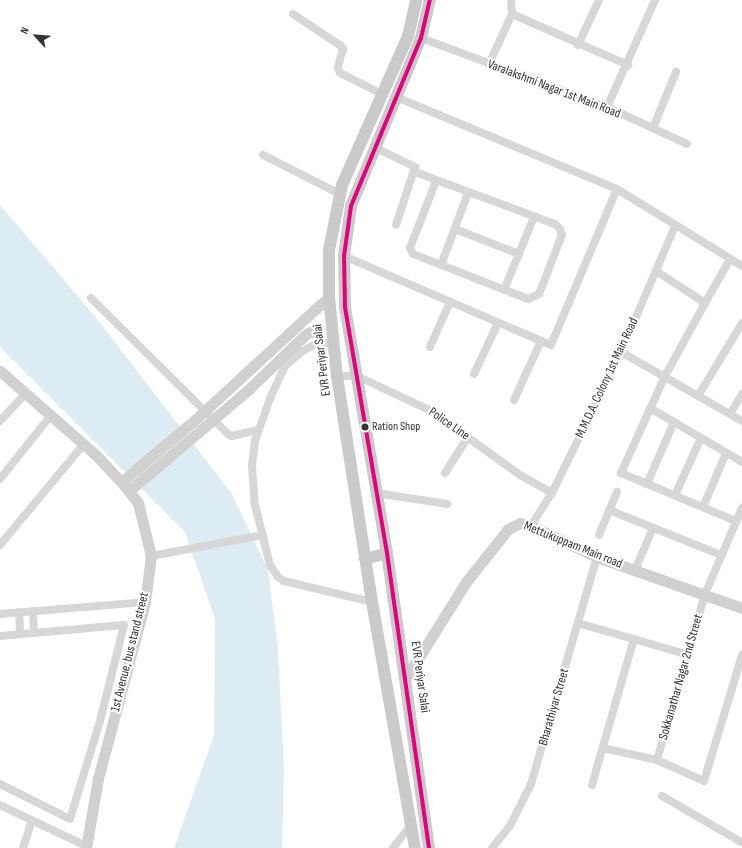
<!DOCTYPE html>
<html>
<head>
<meta charset="utf-8">
<style>
  body { margin:0 }
  #map { position:relative; width:742px; height:848px; overflow:hidden; background:#fff; font-family:"Sofia Sans Condensed",sans-serif }
  div>[style] { position:absolute }
  .water>* { inset:0; background:#ddebf3 }
  .street>* { height:8px; margin:-4px; padding:0 4px; transform-origin:4px; border-radius:4px; background:#d7d7d7 }
  .secondary>* { height:11px; margin:-5.5px; padding:0 5.5px; transform-origin:5.5px; border-radius:5.5px; background:#d0d0d0 }
  .primary>* { height:12px; margin:-6px; padding:0 6px; transform-origin:6px; border-radius:6px; background:#cacaca }
  .secondary-bridge>* { height:11px; margin:-5.5px; padding:0 5.5px; transform-origin:5.5px; border-radius:5.5px; background:#d0d0d0 }
  .bus-1>* { height:4px; margin:-2px; padding:0 2px; transform-origin:2px; border-radius:2px; background:#e5007d }
  .dots>* { width:11px; height:11px; translate:-50% -50%; box-sizing:border-box; border:2px solid #fff; border-radius:50% }
  span { translate:-50% -50%; white-space:nowrap; text-align:center; line-height:1.15; -webkit-text-stroke:4px #fff; paint-order:stroke }
  .bus-label { font-size:12px; color:#333 }
  .left { translate:0 -50%; text-align:left }
  .street-label { font-size:13px; color:#333 }
  .north { position:absolute; left:16px; top:16px; width:40px; height:40px; -webkit-text-stroke:3px #fff; paint-order:stroke; rotate:296deg; font-size:11px; font-weight:700; line-height:16px; text-align:center; color:#333 }
  .north::after { content:''; display:block; margin:auto; width:14px; height:18px; background:#333; clip-path:polygon(50% 0,100% 100%,50% 72%,0 100%) }
</style>
</head>
<body>
<div id="map">
  <div class="water">
    <i style="clip-path:polygon(0 205px,93px 314px,232px 494px,268px 570px,278px 649px,284px 770px,282px 848px,174px 848px,214px 735px,215px 619px,185px 532px,0 347px)"></i>
  </div>
  <div class="street">
    <i style="left:293px;top:14px;width:58px;rotate:33.7deg"></i>
    <i style="left:341px;top:46px;width:4px;rotate:56deg"></i>
    <i style="left:343px;top:49px;width:19px;rotate:106deg"></i>
    <i style="left:338px;top:67px;width:6px;rotate:72deg"></i>
    <i style="left:340px;top:73px;width:47px;rotate:26.6deg"></i>
    <i style="left:512px;top:14px;width:127px;rotate:23.7deg"></i>
    <i style="left:421px;top:38px;width:198px;rotate:20.4deg"></i>
    <i style="left:607px;top:107px;width:88px;rotate:24.8deg"></i>
    <i style="left:578px;top:45px;width:50px;rotate:-65deg"></i>
    <i style="left:489px;top:64px;width:55px;rotate:-65.3deg"></i>
    <i style="left:512px;top:14px;width:14px;rotate:-94deg"></i>
    <i style="left:396px;top:97px;width:239px;rotate:22.6deg"></i>
    <i style="left:617px;top:189px;width:147px;rotate:31.6deg"></i>
    <i style="left:607px;top:107px;width:117px;rotate:-65.8deg"></i>
    <i style="left:653px;top:128px;width:61px;rotate:-67.7deg"></i>
    <i style="left:374px;top:147px;width:46px;rotate:26deg"></i>
    <i style="left:415px;top:167px;width:61px;rotate:108.1deg"></i>
    <i style="left:263px;top:155px;width:86px;rotate:26.9deg"></i>
    <i style="left:415px;top:172px;width:149px;rotate:20.4deg"></i>
    <i style="left:555px;top:224px;width:7px;rotate:45deg"></i>
    <i style="left:560px;top:229px;width:6px;rotate:72deg"></i>
    <i style="left:562px;top:235px;width:63px;rotate:111.3deg"></i>
    <i style="left:539px;top:294px;width:12px;rotate:156deg"></i>
    <i style="left:528px;top:299px;width:123px;rotate:-158.6deg"></i>
    <i style="left:413px;top:254px;width:7px;rotate:-117deg"></i>
    <i style="left:410px;top:248px;width:72px;rotate:-68.8deg"></i>
    <i style="left:455px;top:229px;width:69px;rotate:21.3deg"></i>
    <i style="left:344px;top:256px;width:225px;rotate:23.3deg"></i>
    <i style="left:551px;top:345px;width:169px;rotate:-67.1deg"></i>
    <i style="left:441px;top:265px;width:77px;rotate:-69.4deg"></i>
    <i style="left:656px;top:271px;width:59px;rotate:33.1deg"></i>
    <i style="left:705px;top:303px;width:83px;rotate:118.7deg"></i>
    <i style="left:665px;top:376px;width:107px;rotate:114.4deg"></i>
    <i style="left:621px;top:473px;width:125px;rotate:22.7deg"></i>
    <i style="left:504px;top:290px;width:79px;rotate:-67.7deg"></i>
    <i style="left:91px;top:298px;width:193px;rotate:44.8deg"></i>
    <i style="left:228px;top:434px;width:4px;rotate:27deg"></i>
    <i style="left:232px;top:436px;width:26px;rotate:-13deg"></i>
    <i style="left:705px;top:303px;width:51px;rotate:-60.4deg"></i>
    <i style="left:334px;top:343px;width:17px;rotate:180deg"></i>
    <i style="left:317px;top:343px;width:20px;rotate:150deg"></i>
    <i style="left:300px;top:353px;width:20px;rotate:139deg"></i>
    <i style="left:285px;top:366px;width:33px;rotate:115deg"></i>
    <i style="left:271px;top:396px;width:48px;rotate:109.6deg"></i>
    <i style="left:255px;top:441px;width:25px;rotate:97deg"></i>
    <i style="left:252px;top:466px;width:39px;rotate:86deg"></i>
    <i style="left:255px;top:505px;width:62px;rotate:76deg"></i>
    <i style="left:270px;top:565px;width:14px;rotate:56deg"></i>
    <i style="left:278px;top:577px;width:7px;rotate:34deg"></i>
    <i style="left:284px;top:581px;width:90px;rotate:13.4deg"></i>
    <i style="left:430px;top:347px;width:49px;rotate:-66deg"></i>
    <i style="left:621px;top:352px;width:139px;rotate:29.7deg"></i>
    <i style="left:474px;top:374px;width:56px;rotate:-64.8deg"></i>
    <i style="left:337px;top:377px;width:18px;rotate:-6deg"></i>
    <i style="left:355px;top:375px;width:84px;rotate:25.3deg"></i>
    <i style="left:431px;top:411px;width:110px;rotate:35.7deg"></i>
    <i style="left:520px;top:475px;width:37px;rotate:29deg"></i>
    <i style="left:698px;top:396px;width:85px;rotate:-58.9deg"></i>
    <i style="left:514px;top:400px;width:65px;rotate:-65.4deg"></i>
    <i style="left:650px;top:408px;width:107px;rotate:30.4deg"></i>
    <i style="left:730px;top:414px;width:23px;rotate:-59deg"></i>
    <i style="left:0;top:421px;width:38px;rotate:-47deg"></i>
    <i style="left:445px;top:473px;width:43px;rotate:-57.4deg"></i>
    <i style="left:0;top:479px;width:82px;rotate:-51.4deg"></i>
    <i style="left:647px;top:484px;width:68px;rotate:-66.5deg"></i>
    <i style="left:376px;top:493px;width:72px;rotate:8.8deg"></i>
    <i style="left:675px;top:495px;width:63px;rotate:-65.5deg"></i>
    <i style="left:703px;top:507px;width:59px;rotate:-66.9deg"></i>
    <i style="left:609px;top:510px;width:121px;rotate:21.9deg"></i>
    <i style="left:531px;top:526px;width:39px;rotate:-58deg"></i>
    <i style="left:552px;top:493px;width:157px;rotate:-63.9deg"></i>
    <i style="left:621px;top:352px;width:137px;rotate:-66.8deg"></i>
    <i style="left:599px;top:535px;width:47px;rotate:-67.3deg"></i>
    <i style="left:0;top:545px;width:131px;rotate:-50.3deg"></i>
    <i style="left:151px;top:556px;width:114px;rotate:-10.6deg"></i>
    <i style="left:635px;top:570px;width:46px;rotate:-66.8deg"></i>
    <i style="left:33px;top:611px;width:22px;rotate:87deg"></i>
    <i style="left:19px;top:612px;width:22px;rotate:87deg"></i>
    <i style="left:0;top:614px;width:145px;rotate:-4.7deg"></i>
    <i style="left:578px;top:623px;width:116px;rotate:16.1deg"></i>
    <i style="left:0;top:636px;width:124px;rotate:-5.1deg"></i>
    <i style="left:124px;top:625px;width:99px;rotate:104deg"></i>
    <i style="left:100px;top:721px;width:102px;rotate:107deg"></i>
    <i style="left:70px;top:819px;width:78px;rotate:-153.4deg"></i>
    <i style="left:603px;top:748px;width:55px;rotate:12.5deg"></i>
    <i style="left:657px;top:760px;width:51px;rotate:24.1deg"></i>
    <i style="left:704px;top:781px;width:132px;rotate:-73.2deg"></i>
    <i style="left:657px;top:760px;width:173px;rotate:-73.9deg"></i>
    <i style="left:705px;top:594px;width:94px;rotate:-66.7deg"></i>
    <i style="left:592px;top:785px;width:152px;rotate:-74deg"></i>
    <i style="left:662px;top:796px;width:91px;rotate:30.2deg"></i>
    <i style="left:0;top:805px;width:95px;rotate:25.5deg"></i>
    <i style="left:23px;top:848px;width:28px;rotate:-72deg"></i>
    <i style="left:393px;top:848px;width:29px;rotate:-52deg"></i>
    <i style="left:492px;top:848px;width:28px;rotate:-51deg"></i>
    <i style="left:510px;top:826px;width:47px;rotate:-63.4deg"></i>
    <i style="left:531px;top:784px;width:236px;rotate:-73.8deg"></i>
  </div>
  <div class="secondary">
    <i style="left:313px;top:311px;width:21px;rotate:-41deg"></i>
    <i style="left:0;top:371px;width:128px;rotate:41.2deg"></i>
    <i style="left:96px;top:455px;width:41px;rotate:47deg"></i>
    <i style="left:124px;top:485px;width:23px;rotate:52deg"></i>
    <i style="left:138px;top:503px;width:55px;rotate:76.2deg"></i>
    <i style="left:151px;top:556px;width:46px;rotate:97.4deg"></i>
    <i style="left:145px;top:602px;width:183px;rotate:104.9deg"></i>
    <i style="left:98px;top:779px;width:70px;rotate:99.9deg"></i>
    <i style="left:122px;top:482px;width:18px;rotate:-43deg"></i>
    <i style="left:129px;top:491px;width:18px;rotate:-41deg"></i>
    <i style="left:406px;top:678px;width:113px;rotate:-58deg"></i>
    <i style="left:466px;top:582px;width:68px;rotate:-51.6deg"></i>
    <i style="left:508px;top:529px;width:13px;rotate:-27deg"></i>
    <i style="left:520px;top:523px;width:11px;rotate:15deg"></i>
    <i style="left:531px;top:526px;width:73px;rotate:25.2deg"></i>
    <i style="left:597px;top:557px;width:154px;rotate:19.4deg"></i>
  </div>
  <div class="primary">
    <i style="left:365px;top:559px;width:23px;rotate:-15deg"></i>
    <i style="left:415px;top:848px;width:250px;rotate:-99.9deg"></i>
    <i style="left:372px;top:602px;width:228px;rotate:-98.8deg"></i>
    <i style="left:337px;top:377px;width:80px;rotate:-95.7deg"></i>
    <i style="left:329px;top:297px;width:47px;rotate:-90deg"></i>
    <i style="left:329px;top:250px;width:66px;rotate:-78.7deg"></i>
    <i style="left:342px;top:185px;width:163px;rotate:-66.1deg"></i>
    <i style="left:408px;top:36px;width:37px;rotate:-77deg"></i>
    <i style="left:429px;top:848px;width:298px;rotate:-98.1deg"></i>
    <i style="left:387px;top:553px;width:250px;rotate:-99.7deg"></i>
    <i style="left:345px;top:307px;width:51px;rotate:-91.1deg"></i>
    <i style="left:344px;top:256px;width:50px;rotate:-82deg"></i>
    <i style="left:351px;top:206px;width:182px;rotate:-67.4deg"></i>
    <i style="left:421px;top:38px;width:39px;rotate:-77deg"></i>
  </div>
  <div class="secondary-bridge">
    <i style="left:135px;top:470px;width:80px;rotate:-39.9deg"></i>
    <i style="left:196px;top:419px;width:159px;rotate:-42.7deg"></i>
    <i style="left:143px;top:479px;width:139px;rotate:-40.3deg"></i>
    <i style="left:249px;top:389px;width:79px;rotate:-44deg"></i>
    <i style="left:306px;top:334px;width:14px;rotate:-25deg"></i>
  </div>
  <div class="bus-1">
    <i style="left:429px;top:848px;width:298px;rotate:-98.1deg"></i>
    <i style="left:387px;top:553px;width:250px;rotate:-99.7deg"></i>
    <i style="left:345px;top:307px;width:51px;rotate:-91.1deg"></i>
    <i style="left:344px;top:256px;width:50px;rotate:-82deg"></i>
    <i style="left:351px;top:206px;width:182px;rotate:-67.4deg"></i>
    <i style="left:421px;top:38px;width:39px;rotate:-77deg"></i>
  </div>
  <div class="dots">
    <i style="left:365px;top:427px;background:#333"></i>
  </div>
  <div class="bus-label">
    <span class="left" style="left:372px;top:427px">Ration Shop</span>
  </div>
  <div class="street-label">
    <span style="left:554px;top:89px;rotate:21deg">Varalakshmi Nagar 1st Main Road</span>
    <span style="left:322px;top:360px;rotate:-97deg">EVR Periyar Salai</span>
    <span style="left:607px;top:378px;rotate:-65deg">M.M.D.A. Colony 1st Main Road</span>
    <span style="left:449px;top:424px;rotate:35deg">Police Line</span>
    <span style="left:573px;top:545px;rotate:22deg">Mettukuppam Main road</span>
    <span style="left:130px;top:652px;rotate:-76deg">1st Avenue, bus stand street</span>
    <span style="left:420px;top:677px;rotate:82deg">EVR Periyar Salai</span>
    <span style="left:681px;top:677px;rotate:-74deg">Sokkanathar Nagar 2nd Street</span>
    <span style="left:554px;top:707px;rotate:-74deg">Bharathiyar Street</span>
  </div>
  <div class="north">N</div>
</div>
</body>
</html>
